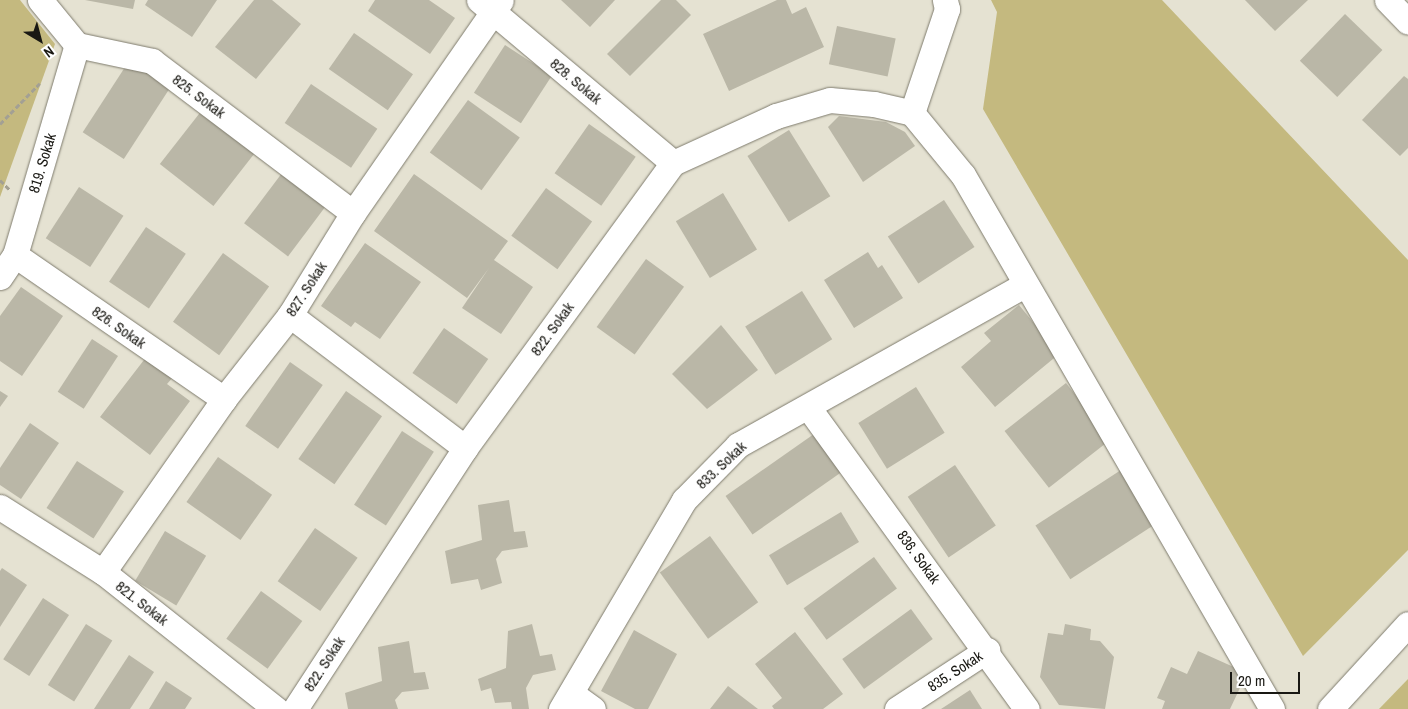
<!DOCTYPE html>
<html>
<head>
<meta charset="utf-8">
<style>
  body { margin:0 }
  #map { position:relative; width:1408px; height:709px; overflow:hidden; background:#e5e2d2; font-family:"Archivo Narrow",sans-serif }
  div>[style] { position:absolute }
  .green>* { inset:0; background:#c4b97f }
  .building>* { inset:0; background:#bab7a7; transform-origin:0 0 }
  .path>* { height:3px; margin-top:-1.5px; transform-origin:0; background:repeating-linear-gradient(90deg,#a3a094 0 5px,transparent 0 7.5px) }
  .roads { filter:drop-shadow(0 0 1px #7e7b6d) drop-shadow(0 0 1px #7e7b6d) }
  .minor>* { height:25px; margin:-12.5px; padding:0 12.5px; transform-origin:12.5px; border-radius:12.5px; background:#fff }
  span { translate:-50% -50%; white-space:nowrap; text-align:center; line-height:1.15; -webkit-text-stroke:4px #fff; paint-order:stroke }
  .street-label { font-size:15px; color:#191813 }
  .north { position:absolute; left:15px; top:15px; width:50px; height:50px; -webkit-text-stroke:4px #fff; paint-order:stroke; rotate:143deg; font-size:14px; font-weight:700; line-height:20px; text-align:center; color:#191813 }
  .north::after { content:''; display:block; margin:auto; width:18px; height:22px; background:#191813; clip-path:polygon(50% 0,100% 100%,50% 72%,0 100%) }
  .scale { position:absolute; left:1230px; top:672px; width:70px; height:22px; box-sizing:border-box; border:2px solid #191813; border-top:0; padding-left:6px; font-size:15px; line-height:18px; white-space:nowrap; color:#191813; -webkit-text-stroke:4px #fff; paint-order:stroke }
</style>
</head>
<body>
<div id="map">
  <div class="green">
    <i style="clip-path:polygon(0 0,20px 0,55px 44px,0 197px)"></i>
    <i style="clip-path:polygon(991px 0,1162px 0,1408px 260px,1408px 550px,1303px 656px,983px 109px,997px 12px)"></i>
    <i style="clip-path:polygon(1408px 679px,1408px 709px,1379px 709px)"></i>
  </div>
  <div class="building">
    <i style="clip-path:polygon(85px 0,135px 0,133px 9px)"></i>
    <i style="clip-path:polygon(148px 0,217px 0,192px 37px,145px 5px)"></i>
    <i style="clip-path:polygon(254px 0,272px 0,301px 24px,256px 79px,215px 47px)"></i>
    <i style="clip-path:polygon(375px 0,429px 0,455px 18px,430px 54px,368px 11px)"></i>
    <i style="clip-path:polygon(561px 0,615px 0,590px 27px)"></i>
    <i style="clip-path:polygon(661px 0,676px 0,691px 15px,630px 76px,607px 54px)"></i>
    <i style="clip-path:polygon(777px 0,786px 0,792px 14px,806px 7px,824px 47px,729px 91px,703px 34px)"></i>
    <i style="clip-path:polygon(1245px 0,1308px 0,1275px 31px)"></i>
    <i style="left:1345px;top:14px;width:52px;height:65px;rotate:44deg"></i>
    <i style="left:837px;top:26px;width:60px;height:39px;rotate:12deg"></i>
    <i style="left:354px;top:33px;width:72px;height:44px;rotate:35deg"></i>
    <i style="left:505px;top:45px;width:56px;height:57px;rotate:33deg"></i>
    <i style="left:129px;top:61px;width:49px;height:85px;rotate:33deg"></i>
    <i style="clip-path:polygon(1404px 76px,1408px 79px,1408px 148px,1400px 156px,1362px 120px)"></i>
    <i style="left:311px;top:84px;width:80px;height:47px;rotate:34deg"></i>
    <i style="left:468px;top:100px;width:64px;height:65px;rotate:36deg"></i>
    <i style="left:206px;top:105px;width:68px;height:75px;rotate:38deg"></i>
    <i style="clip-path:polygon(839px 116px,886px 122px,905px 132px,915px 146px,863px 182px,828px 127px)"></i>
    <i style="left:589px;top:124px;width:57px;height:60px;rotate:35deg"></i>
    <i style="left:789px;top:130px;width:78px;height:49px;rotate:58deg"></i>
    <i style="left:285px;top:169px;width:55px;height:68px;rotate:37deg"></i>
    <i style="clip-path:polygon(414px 174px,508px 241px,494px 260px,533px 287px,501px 334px,462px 308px,489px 268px,467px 298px,374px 231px)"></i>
    <i style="left:79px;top:187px;width:53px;height:61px;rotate:33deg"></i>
    <i style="left:546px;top:188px;width:57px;height:59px;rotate:36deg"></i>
    <i style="left:723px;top:193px;width:66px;height:55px;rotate:59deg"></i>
    <i style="left:944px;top:200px;width:56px;height:67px;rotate:57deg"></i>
    <i style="left:146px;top:227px;width:48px;height:66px;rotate:34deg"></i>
    <i style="clip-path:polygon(365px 243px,421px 282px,380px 339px,355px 322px,351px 327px,321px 306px)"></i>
    <i style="clip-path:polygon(868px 252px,878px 268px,882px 265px,903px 298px,854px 328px,824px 280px)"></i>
    <i style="left:223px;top:253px;width:57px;height:85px;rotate:36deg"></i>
    <i style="left:646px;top:259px;width:47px;height:84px;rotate:36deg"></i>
    <i style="clip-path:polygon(21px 287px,63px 316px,22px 376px,0 361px,0 316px)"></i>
    <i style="left:802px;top:291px;width:57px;height:67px;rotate:58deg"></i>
    <i style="clip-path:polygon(1019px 305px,1059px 354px,995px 407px,961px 367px,991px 341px,984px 333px)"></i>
    <i style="clip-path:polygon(721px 325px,758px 370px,707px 409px,672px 374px)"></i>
    <i style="left:444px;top:328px;width:54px;height:55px;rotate:35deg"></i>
    <i style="left:92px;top:339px;width:31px;height:63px;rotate:33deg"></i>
    <i style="clip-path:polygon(147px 356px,174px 376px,167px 384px,190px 401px,150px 455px,100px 417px)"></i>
    <i style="left:290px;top:362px;width:40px;height:78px;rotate:35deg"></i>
    <i style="left:1066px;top:383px;width:72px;height:78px;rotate:52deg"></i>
    <i style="left:916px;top:387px;width:54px;height:68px;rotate:58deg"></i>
    <i style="clip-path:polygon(0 391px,8px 396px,0 407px)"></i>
    <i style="left:346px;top:391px;width:44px;height:83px;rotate:35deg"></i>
    <i style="clip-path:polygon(30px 423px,59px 443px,21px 499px,0 485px,0 468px)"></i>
    <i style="left:402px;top:431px;width:38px;height:88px;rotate:33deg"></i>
    <i style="left:814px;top:434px;width:47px;height:108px;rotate:55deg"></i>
    <i style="left:218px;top:457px;width:66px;height:55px;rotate:35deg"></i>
    <i style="left:77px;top:461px;width:56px;height:56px;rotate:33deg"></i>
    <i style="left:955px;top:465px;width:73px;height:57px;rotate:56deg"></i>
    <i style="left:1121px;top:470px;width:64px;height:102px;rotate:57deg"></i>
    <i style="clip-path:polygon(509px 500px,514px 532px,525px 531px,528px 547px,502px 551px,496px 559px,502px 583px,481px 590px,478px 579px,451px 584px,445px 551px,482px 540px,478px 505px)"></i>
    <i style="left:841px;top:512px;width:35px;height:84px;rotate:59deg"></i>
    <i style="left:315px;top:528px;width:52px;height:65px;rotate:35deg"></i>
    <i style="left:165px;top:531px;width:48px;height:58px;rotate:31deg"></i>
    <i style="left:710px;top:536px;width:82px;height:62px;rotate:54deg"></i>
    <i style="left:874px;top:557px;width:39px;height:87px;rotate:54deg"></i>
    <i style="clip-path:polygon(2px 568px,27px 585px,0 627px,0 571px)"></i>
    <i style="left:261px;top:591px;width:51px;height:59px;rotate:36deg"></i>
    <i style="left:43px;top:598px;width:31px;height:73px;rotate:33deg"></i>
    <i style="left:911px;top:609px;width:37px;height:85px;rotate:54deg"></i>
    <i style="left:86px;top:624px;width:31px;height:72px;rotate:32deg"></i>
    <i style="clip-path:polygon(532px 624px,540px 656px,552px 654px,556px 670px,533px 675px,526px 688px,529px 709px,512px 709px,511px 702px,495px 703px,491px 688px,481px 691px,478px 679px,506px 668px,508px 631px)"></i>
    <i style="clip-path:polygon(1065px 624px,1091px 629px,1090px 640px,1100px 641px,1114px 657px,1105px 709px,1059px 705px,1040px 677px,1048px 633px,1063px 635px)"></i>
    <i style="clip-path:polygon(634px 630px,677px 654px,648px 709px,635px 709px,601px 691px)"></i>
    <i style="clip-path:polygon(795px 632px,843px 694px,823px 709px,774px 709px,772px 706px,782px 698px,755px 664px)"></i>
    <i style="clip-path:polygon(409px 641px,414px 673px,425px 672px,429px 689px,402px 692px,395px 700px,398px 709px,348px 709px,345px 693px,382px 681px,378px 647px)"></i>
    <i style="clip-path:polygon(1198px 651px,1247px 673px,1230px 709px,1162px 709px,1165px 701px,1157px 698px,1171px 667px,1187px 674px)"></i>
    <i style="clip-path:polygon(129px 655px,154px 672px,130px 709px,94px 709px)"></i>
    <i style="clip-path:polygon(166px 681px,192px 698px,185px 709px,149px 709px)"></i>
    <i style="clip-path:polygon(728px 686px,758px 709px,710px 709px)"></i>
    <i style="clip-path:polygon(970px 690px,982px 709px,941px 709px)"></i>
  </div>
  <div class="path">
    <i style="left:0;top:124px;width:57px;rotate:-45.7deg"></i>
    <i style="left:0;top:180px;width:14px;rotate:45deg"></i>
  </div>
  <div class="roads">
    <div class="minor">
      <i style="left:40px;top:0;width:58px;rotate:50.6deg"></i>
      <i style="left:77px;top:45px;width:77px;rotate:12deg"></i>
      <i style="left:152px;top:61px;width:252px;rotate:37.1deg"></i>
      <i style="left:479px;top:0;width:253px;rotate:40deg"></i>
      <i style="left:1387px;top:0;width:30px;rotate:46deg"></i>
      <i style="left:912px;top:113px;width:80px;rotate:50.6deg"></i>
      <i style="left:963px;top:175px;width:617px;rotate:59.94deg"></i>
      <i style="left:912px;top:113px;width:110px;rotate:-71.4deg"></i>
      <i style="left:947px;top:9px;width:9px;rotate:-103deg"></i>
      <i style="left:15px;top:255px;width:254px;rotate:34.6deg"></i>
      <i style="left:0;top:277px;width:27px;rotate:-56deg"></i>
      <i style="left:15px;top:255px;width:219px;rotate:-73.6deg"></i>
      <i style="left:290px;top:315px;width:220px;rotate:37.2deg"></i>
      <i style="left:808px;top:407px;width:373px;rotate:54.1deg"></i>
      <i style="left:0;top:507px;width:122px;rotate:32.3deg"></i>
      <i style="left:103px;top:572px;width:221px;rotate:38.4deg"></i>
      <i style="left:103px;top:572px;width:211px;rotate:-55deg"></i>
      <i style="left:224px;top:399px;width:107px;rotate:-51.8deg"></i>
      <i style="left:290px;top:315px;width:120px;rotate:-58.3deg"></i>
      <i style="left:353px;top:213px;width:259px;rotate:-55.2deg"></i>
      <i style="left:571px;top:693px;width:27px;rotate:36deg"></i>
      <i style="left:295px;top:709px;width:311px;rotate:-56.9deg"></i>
      <i style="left:465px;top:448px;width:353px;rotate:-53.9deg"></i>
      <i style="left:673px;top:163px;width:113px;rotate:-24.5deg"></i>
      <i style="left:776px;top:116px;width:56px;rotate:-16.5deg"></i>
      <i style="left:830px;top:100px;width:44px;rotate:5.2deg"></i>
      <i style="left:874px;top:104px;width:39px;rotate:13deg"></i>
      <i style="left:561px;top:709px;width:243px;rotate:-59.5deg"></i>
      <i style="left:684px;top:500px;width:77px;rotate:-45.5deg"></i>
      <i style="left:738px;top:445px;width:328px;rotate:-29.2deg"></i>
      <i style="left:897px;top:709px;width:108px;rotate:-33.2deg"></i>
      <i style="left:1330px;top:709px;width:115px;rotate:-47.5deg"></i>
    </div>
  </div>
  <div class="street-label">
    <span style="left:576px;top:81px;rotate:40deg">828. Sokak</span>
    <span style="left:199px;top:96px;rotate:37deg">825. Sokak</span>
    <span style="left:42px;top:163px;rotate:-73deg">819. Sokak</span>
    <span style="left:306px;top:289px;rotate:-57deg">827. Sokak</span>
    <span style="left:119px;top:327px;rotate:35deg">826. Sokak</span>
    <span style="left:552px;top:329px;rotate:-54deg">822. Sokak</span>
    <span style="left:721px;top:465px;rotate:-43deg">833. Sokak</span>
    <span style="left:919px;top:557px;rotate:54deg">836. Sokak</span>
    <span style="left:142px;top:603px;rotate:38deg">821. Sokak</span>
    <span style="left:324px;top:664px;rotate:-57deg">822. Sokak</span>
    <span style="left:955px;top:671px;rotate:-33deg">835. Sokak</span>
  </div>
  <div class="north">N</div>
  <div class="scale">20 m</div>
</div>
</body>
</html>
